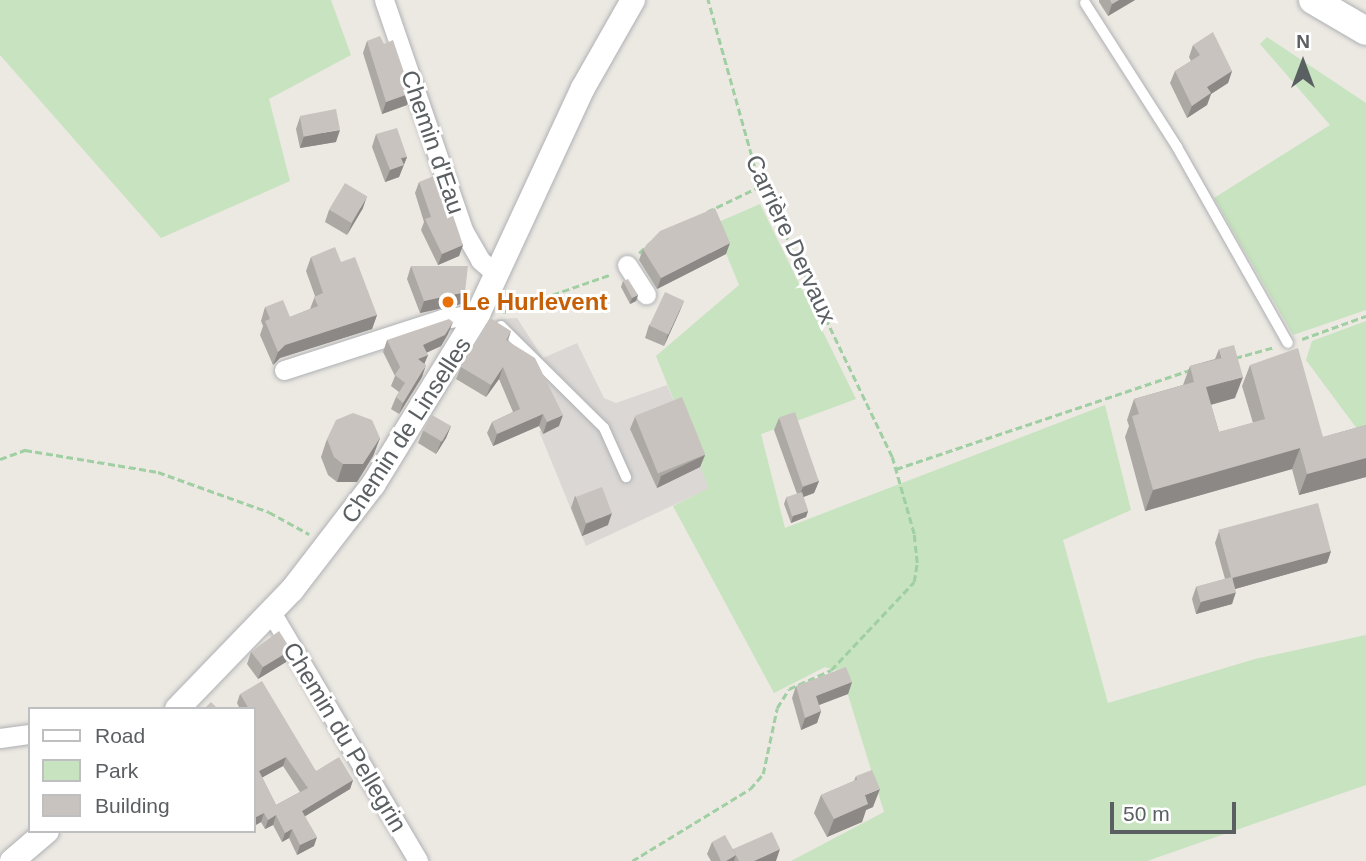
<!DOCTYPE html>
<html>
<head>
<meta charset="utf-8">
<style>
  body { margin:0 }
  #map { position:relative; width:1366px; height:861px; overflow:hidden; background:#ece8e2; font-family:Arial,sans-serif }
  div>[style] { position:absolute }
  .industrial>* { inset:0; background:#dbd7d4 }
  .green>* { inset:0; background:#c7e3bf }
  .path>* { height:2.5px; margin-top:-1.25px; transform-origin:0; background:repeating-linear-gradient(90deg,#a0cfa3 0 7px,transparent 0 10.5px) }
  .roads { filter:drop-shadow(0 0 2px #aeb1b4) drop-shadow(0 0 2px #aeb1b4) }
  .service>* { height:10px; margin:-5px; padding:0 5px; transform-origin:5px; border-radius:5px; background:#fff }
  .minor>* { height:19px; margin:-9.5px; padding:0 9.5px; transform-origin:9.5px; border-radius:9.5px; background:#fff }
  .tertiary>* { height:24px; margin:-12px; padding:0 12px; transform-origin:12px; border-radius:12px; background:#fff }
  .secondary>* { height:28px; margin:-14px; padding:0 14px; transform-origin:14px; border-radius:14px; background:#fff }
  .wall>* { inset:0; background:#aca8a4 }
  .shaded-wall>* { inset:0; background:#8c8886 }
  .building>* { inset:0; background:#c8c3bf; transform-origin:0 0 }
  .dots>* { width:19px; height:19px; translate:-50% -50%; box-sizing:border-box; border:4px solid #fff; border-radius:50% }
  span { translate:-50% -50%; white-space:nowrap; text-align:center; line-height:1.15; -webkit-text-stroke:6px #fff; paint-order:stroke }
  .street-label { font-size:24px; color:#5a5f62 }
  .food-label { font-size:24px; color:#c56008; font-weight:700 }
  .left { translate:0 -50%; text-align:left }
  .legend { position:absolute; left:28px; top:707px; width:228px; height:126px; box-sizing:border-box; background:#fff; border:2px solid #bdbfc0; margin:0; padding:9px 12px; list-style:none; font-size:21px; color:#5a5f62 }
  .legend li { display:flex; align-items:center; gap:14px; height:35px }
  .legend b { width:35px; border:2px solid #bdbfc0 }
  .north { position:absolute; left:1268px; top:28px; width:70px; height:70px; -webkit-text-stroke:5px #fff; paint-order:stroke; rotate:0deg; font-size:19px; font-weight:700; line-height:28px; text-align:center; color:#5a5f62 }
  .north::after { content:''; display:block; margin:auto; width:24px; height:32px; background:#5a5f62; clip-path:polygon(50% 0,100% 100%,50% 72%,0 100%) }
  .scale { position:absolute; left:1110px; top:802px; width:126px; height:32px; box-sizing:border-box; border:4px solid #5a5f62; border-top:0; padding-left:9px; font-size:21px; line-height:24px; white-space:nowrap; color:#5a5f62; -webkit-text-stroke:5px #fff; paint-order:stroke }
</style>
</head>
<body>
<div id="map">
  <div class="industrial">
    <i style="clip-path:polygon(517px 318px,543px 358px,577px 343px,604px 398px,616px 403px,667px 385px,710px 488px,586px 546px,539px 431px,545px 430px,518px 378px,473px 345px,487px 320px)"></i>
  </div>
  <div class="green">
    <i style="clip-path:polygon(0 0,331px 0,351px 55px,269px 99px,290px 181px,161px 238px,0 55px)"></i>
    <i style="clip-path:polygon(1267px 37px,1366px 103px,1366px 310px,1293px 335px,1214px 198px,1330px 125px,1260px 44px)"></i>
    <i style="clip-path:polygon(760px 204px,856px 399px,761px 434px,785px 528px,1105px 405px,1131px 510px,1063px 540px,1108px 703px,1255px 659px,1366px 635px,1366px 785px,1147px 861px,791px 861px,884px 812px,841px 672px,825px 667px,774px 693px,673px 506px,709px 488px,656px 356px,739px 285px,714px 224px)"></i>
    <i style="clip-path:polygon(1366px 321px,1366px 441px,1306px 360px,1312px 341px)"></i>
  </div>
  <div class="path">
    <i style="left:707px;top:212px;width:60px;rotate:-25.7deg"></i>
    <i style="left:639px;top:253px;width:28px;rotate:-42deg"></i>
    <i style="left:503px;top:312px;width:115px;rotate:-19.2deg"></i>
    <i style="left:1302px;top:339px;width:68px;rotate:-19.8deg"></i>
    <i style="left:1235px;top:358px;width:41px;rotate:-15.4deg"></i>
    <i style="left:0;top:459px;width:27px;rotate:-20deg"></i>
    <i style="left:25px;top:450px;width:135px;rotate:9.4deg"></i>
    <i style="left:158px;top:472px;width:118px;rotate:19.8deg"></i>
    <i style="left:269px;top:512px;width:46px;rotate:28.8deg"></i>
    <i style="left:896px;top:469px;width:311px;rotate:-18.6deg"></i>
    <i style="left:632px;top:861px;width:138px;rotate:-31.4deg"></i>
    <i style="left:750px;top:789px;width:20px;rotate:-49deg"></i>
    <i style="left:763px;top:774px;width:67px;rotate:-78deg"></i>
    <i style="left:777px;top:708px;width:22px;rotate:-58deg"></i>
    <i style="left:789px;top:689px;width:46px;rotate:-24.3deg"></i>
    <i style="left:831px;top:670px;width:121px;rotate:-46.7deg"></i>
    <i style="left:914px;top:582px;width:19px;rotate:-81deg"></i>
    <i style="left:917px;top:563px;width:29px;rotate:-96deg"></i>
    <i style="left:914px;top:534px;width:80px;rotate:-105.9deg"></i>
    <i style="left:892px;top:457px;width:312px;rotate:-115.7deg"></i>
    <i style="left:757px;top:176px;width:183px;rotate:-105.6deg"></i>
  </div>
  <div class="roads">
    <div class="service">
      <i style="left:1085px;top:3px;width:171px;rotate:57.4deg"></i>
      <i style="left:1177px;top:147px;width:225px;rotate:60.5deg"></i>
      <i style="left:501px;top:326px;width:145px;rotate:44.7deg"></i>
      <i style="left:604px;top:428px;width:54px;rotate:65.8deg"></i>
    </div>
    <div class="minor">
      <i style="left:384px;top:0;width:243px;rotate:71deg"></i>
      <i style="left:463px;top:230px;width:34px;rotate:60deg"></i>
      <i style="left:480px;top:260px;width:23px;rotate:41deg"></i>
      <i style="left:627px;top:265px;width:35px;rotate:57deg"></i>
      <i style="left:284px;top:370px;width:166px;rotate:-17.9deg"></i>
      <i style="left:442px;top:319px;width:36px;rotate:-8deg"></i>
      <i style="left:271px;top:612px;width:289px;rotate:59.4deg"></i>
      <i style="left:0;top:738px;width:30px;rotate:-8deg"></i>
    </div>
    <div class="tertiary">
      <i style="left:177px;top:709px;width:165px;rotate:-46deg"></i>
      <i style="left:292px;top:590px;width:133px;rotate:-52.4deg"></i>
      <i style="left:373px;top:485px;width:201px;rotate:-58.4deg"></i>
      <i style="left:478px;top:314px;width:249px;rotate:-65.1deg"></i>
      <i style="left:583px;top:88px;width:101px;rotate:-60.4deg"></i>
      <i style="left:12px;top:861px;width:46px;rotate:-40.6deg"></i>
    </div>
    <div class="secondary">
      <i style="left:1313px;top:0;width:61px;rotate:30.3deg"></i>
    </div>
  </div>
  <div class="wall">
    <i style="clip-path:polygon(1099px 0,1135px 0,1108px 16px,1099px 2px)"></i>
    <i style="clip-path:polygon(367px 41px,384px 44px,411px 93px,407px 105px,382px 114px,363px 53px)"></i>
    <i style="clip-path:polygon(1193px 45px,1232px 71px,1228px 83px,1211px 94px,1207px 105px,1187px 118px,1170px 83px,1175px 71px,1191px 61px,1189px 57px)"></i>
    <i style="clip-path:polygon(300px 117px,336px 142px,300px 148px,296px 129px)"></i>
    <i style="clip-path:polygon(376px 134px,407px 157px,399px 177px,385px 182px,372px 147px)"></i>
    <i style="clip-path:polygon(419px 182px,463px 245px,459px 256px,438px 265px,421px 230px,424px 222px,415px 193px)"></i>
    <i style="clip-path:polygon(363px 208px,347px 235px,325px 222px,329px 210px)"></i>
    <i style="clip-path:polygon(643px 249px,726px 254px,657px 289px,639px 260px)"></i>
    <i style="clip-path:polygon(311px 257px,341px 262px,377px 315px,372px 329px,280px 358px,273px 365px,260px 335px,263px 326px,261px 321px,265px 307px,290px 317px,310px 309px,315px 296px,306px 271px)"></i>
    <i style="clip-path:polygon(411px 266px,461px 304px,420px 313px,407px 279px)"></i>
    <i style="clip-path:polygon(623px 281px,638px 295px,636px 301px,630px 304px,621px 287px)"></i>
    <i style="clip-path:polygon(684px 301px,664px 346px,645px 338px,649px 325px)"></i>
    <i style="clip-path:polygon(511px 331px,508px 341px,559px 426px,543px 434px,539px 426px,493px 446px,487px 433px,492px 422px,513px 412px,499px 379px,486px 397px,456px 379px,461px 367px)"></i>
    <i style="clip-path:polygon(448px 334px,441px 346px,426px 353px,428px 355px,424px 364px,422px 377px,399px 414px,391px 409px,396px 397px,399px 392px,391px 386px,395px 376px,383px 352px,387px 340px)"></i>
    <i style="clip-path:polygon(1219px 349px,1235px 398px,1211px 405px,1219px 432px,1253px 423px,1242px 386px,1250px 365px,1323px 437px,1366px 425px,1366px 477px,1299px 495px,1292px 469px,1145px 511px,1125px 437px,1129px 426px,1127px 420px,1134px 399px,1183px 385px,1190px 366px,1215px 359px)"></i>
    <i style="clip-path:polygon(635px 417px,705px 455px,700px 467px,657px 488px,630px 429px)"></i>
    <i style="clip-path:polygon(779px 418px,819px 481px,814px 493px,803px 497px,808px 511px,806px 517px,791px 523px,784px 504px,786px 498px,797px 494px,774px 430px)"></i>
    <i style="clip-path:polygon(451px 426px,446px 438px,436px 454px,418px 443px,423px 431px)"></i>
    <i style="clip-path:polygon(380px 438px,373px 456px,357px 482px,337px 482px,328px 475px,321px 457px,327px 439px)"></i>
    <i style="clip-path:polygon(575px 496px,608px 525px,582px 536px,571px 508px)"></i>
    <i style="clip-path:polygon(1219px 531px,1331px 551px,1327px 563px,1235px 589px,1232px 604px,1196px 614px,1192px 599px,1196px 587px,1225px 579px,1215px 543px)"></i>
    <i style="clip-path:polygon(291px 650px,286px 662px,258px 679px,247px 664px,251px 652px)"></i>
    <i style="clip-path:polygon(852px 682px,848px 694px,819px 705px,821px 711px,817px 723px,801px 730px,792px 698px,796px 686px)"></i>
    <i style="clip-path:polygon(evenodd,240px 694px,316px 771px,353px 780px,350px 789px,305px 816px,314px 846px,297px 855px,289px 838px,282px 842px,273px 825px,265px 829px,261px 822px,254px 826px,254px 709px,240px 709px,237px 703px,240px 694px,283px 766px,300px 792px,276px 805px,262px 777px,283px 766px)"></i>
    <i style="clip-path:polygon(856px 776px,873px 807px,866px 810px,862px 822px,827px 837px,814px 813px,821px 795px,854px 781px)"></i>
    <i style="clip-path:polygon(712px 842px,733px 849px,776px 861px,711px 861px,707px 854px)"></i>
  </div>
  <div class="shaded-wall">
    <i style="clip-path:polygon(1119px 0,1135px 0,1108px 16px,1112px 4px)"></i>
    <i style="clip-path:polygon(1232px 71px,1228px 83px,1211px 94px,1207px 105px,1187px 118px,1192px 106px,1207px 87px)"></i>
    <i style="clip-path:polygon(411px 93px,407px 105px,382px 114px,386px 102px)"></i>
    <i style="clip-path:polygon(340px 130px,336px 142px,300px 148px,304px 136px)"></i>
    <i style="clip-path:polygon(407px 157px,399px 177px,385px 182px,390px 170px,401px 158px)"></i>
    <i style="clip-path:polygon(367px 196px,363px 208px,347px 235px,352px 223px)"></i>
    <i style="clip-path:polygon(730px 243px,726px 254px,657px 289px,661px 278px)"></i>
    <i style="clip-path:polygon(463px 245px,459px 256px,438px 265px,442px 254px)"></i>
    <i style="clip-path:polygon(465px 292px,461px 304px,420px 313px,424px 301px)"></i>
    <i style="clip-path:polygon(638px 295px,636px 301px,630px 304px,632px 298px)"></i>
    <i style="clip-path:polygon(684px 301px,679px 313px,664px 346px,668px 334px)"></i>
    <i style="clip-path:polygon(377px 315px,372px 329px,280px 358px,273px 365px,278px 352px,285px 345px)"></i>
    <i style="clip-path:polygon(453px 322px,448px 334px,441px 346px,419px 356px,423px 345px)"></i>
    <i style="clip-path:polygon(428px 355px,423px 367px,418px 359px)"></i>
    <i style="clip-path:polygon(426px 365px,422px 377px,399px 414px,403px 403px)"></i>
    <i style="clip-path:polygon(503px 367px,499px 379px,486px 397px,491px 385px)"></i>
    <i style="clip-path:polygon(1243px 377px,1235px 398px,1198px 408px,1206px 387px)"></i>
    <i style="clip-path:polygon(543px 414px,539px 426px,493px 446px,497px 434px)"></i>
    <i style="clip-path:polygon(563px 415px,559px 426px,543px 434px,547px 422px)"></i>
    <i style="clip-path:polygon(451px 426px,446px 438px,436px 454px,441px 442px)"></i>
    <i style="clip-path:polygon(380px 438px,373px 456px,357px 482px,337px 482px,343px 464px)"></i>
    <i style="clip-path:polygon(1300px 448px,1292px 469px,1145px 511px,1153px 490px)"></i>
    <i style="clip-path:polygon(705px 455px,700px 467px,657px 488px,661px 476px)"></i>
    <i style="clip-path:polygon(1366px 458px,1366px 477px,1299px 495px,1307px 474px)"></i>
    <i style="clip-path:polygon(819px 481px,814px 493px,798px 499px,803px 487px)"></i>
    <i style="clip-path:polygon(808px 511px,806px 517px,791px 523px,793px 516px)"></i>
    <i style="clip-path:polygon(612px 513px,608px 525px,582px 536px,586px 524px)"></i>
    <i style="clip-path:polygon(1331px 551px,1327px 563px,1228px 591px,1233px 578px)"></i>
    <i style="clip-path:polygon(1236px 592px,1232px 604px,1196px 614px,1201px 602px)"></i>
    <i style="clip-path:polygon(291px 650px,286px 662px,258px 679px,263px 667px)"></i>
    <i style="clip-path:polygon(852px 682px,848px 694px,811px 708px,816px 696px)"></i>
    <i style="clip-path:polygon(821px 711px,817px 723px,801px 730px,805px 718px)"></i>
    <i style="clip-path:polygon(286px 757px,283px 766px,256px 781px,259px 771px)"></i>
    <i style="clip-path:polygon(353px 780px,350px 789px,299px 820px,302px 811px)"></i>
    <i style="clip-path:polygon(880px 789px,873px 807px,866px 810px,862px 822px,827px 837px,834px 819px,865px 795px)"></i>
    <i style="clip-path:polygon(264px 813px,261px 822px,254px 826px,254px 818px)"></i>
    <i style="clip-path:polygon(276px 815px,273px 825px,265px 829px,268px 820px)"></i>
    <i style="clip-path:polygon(292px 829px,289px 838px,282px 842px,285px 833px)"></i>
    <i style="clip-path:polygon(317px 837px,314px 846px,297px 855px,300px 845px)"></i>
    <i style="clip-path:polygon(780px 849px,776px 861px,754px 861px)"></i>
    <i style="clip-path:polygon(736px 855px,734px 861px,726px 861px)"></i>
  </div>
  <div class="building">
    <i style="clip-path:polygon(1110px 0,1119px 0,1112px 4px)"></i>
    <i style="clip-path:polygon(1213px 32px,1232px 71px,1207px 87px,1211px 93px,1192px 106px,1175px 71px,1200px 55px,1193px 45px)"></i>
    <i style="clip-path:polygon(380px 36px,384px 44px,393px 40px,411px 93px,386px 102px,367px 41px)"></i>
    <i style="left:336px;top:109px;width:21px;height:37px;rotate:79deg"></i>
    <i style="clip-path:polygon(397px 128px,407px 157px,401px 158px,404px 165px,390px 170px,376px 134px)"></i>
    <i style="clip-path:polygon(439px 174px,463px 245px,442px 254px,425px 219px,431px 217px,419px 182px)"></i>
    <i style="left:345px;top:183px;width:26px;height:31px;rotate:31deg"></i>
    <i style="clip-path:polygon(715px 208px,730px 243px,661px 278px,643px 249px,660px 231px)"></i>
    <i style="clip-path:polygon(335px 247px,341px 262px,355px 257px,377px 315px,285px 345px,278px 352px,265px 321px,270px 319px,265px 307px,283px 300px,290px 317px,318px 306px,314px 297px,323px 293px,311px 257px)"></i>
    <i style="clip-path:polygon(411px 266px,468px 266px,465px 292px,424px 301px)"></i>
    <i style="clip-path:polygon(628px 279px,638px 295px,632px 298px,623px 281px)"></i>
    <i style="left:665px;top:292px;width:21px;height:37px;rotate:25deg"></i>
    <i style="clip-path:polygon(490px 318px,511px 331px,506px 340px,535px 358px,563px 415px,547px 422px,543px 414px,497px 434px,492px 422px,520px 409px,503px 367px,491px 385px,461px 367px)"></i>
    <i style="clip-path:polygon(449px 319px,453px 322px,445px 335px,423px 345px,428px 355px,418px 359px,426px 365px,403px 403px,396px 397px,405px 383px,395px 375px,400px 367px,387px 340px)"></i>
    <i style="clip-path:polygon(1234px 345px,1243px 377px,1206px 387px,1219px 432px,1265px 419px,1250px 365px,1298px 348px,1323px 437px,1366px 425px,1366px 458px,1307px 474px,1300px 448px,1153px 490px,1132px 416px,1139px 414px,1134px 399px,1194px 382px,1190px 366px,1222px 358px,1219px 349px)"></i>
    <i style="left:682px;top:397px;width:62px;height:51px;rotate:68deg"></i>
    <i style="left:795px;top:412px;width:73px;height:17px;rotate:71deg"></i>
    <i style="clip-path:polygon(353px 413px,372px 420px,380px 438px,363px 464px,343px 464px,334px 457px,327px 439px,336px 420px)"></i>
    <i style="left:432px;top:415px;width:22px;height:18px;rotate:30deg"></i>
    <i style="left:602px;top:487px;width:28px;height:28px;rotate:69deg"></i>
    <i style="left:802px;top:492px;width:20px;height:17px;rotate:72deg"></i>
    <i style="left:1318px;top:503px;width:50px;height:103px;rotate:75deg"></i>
    <i style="left:1232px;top:577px;width:16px;height:37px;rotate:75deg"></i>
    <i style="clip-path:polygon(279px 631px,291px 650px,263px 667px,251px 652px)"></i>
    <i style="clip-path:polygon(846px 667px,852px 682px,816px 696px,821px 711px,805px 718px,796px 686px)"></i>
    <i style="clip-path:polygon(evenodd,262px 681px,316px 771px,339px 757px,353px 780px,302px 811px,317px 837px,300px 845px,292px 829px,285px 833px,276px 815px,268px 820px,264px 813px,254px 818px,254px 709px,249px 709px,240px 694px,262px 681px,286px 757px,308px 788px,276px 805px,259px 771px,286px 757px)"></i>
    <i style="clip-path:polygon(211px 702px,218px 709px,204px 709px)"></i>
    <i style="clip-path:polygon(872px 770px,880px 789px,865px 795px,868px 804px,834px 819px,821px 795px,858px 779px,856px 776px)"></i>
    <i style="clip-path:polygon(772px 832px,780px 849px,754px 861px,739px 861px,733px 849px)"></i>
    <i style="clip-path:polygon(725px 835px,736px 855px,726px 861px,721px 861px,712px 842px)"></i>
  </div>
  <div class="dots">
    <i style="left:448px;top:302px;background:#e8710a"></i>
  </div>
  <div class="street-label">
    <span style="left:433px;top:142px;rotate:71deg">Chemin d'Eau</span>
    <span style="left:791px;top:239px;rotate:65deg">Carrière Dervaux</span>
    <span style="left:406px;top:430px;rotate:-57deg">Chemin de Linselles</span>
    <span style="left:345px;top:737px;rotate:59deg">Chemin du Pellegrin</span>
  </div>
  <div class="food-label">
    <span class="left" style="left:462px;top:302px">Le Hurlevent</span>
  </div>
  <ul class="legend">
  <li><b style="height:9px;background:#fff"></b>Road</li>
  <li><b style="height:19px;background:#c7e3bf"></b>Park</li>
  <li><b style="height:19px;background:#c8c3bf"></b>Building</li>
  </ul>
  <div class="north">N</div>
  <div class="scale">50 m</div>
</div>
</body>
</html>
